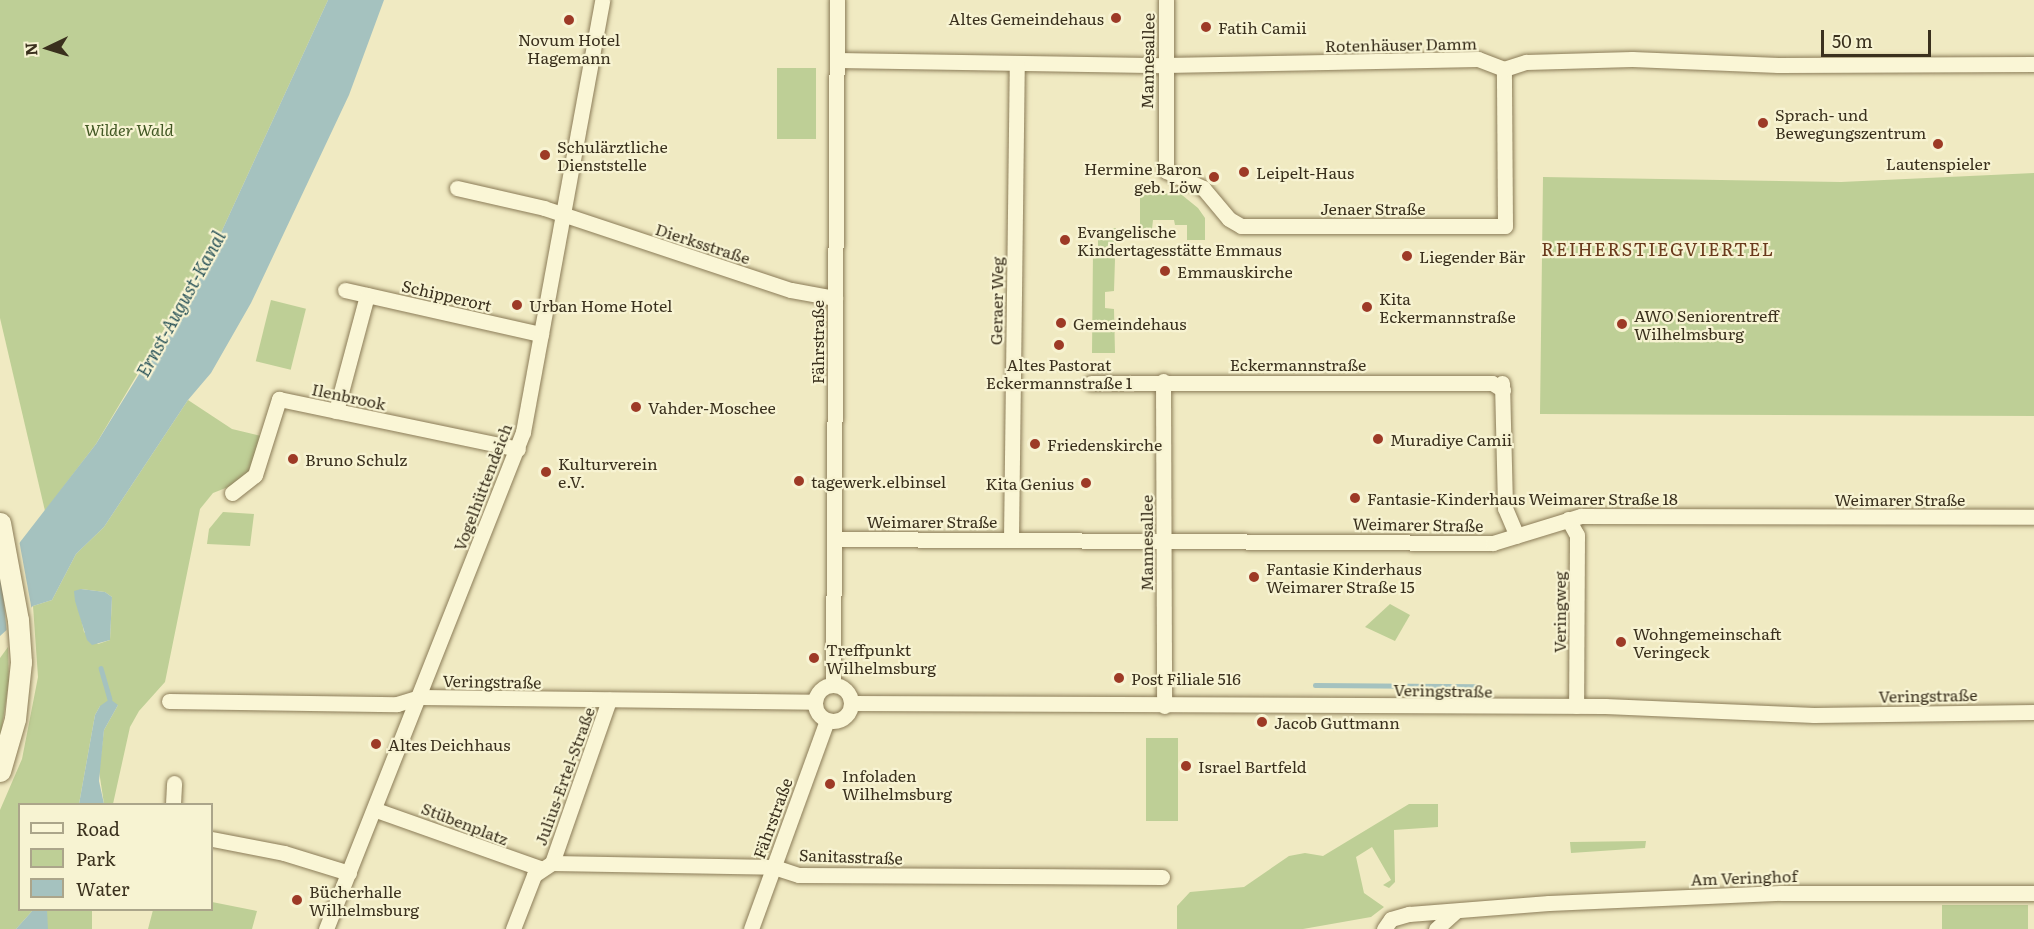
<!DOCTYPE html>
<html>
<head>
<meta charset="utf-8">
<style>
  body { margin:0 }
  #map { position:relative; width:2034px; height:929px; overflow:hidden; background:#f0eac2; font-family:Literata,serif }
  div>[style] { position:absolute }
  .green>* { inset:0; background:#becf96; transform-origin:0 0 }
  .water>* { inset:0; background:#a5c2bf }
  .pier>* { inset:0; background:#f0eac2 }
  .stream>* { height:4.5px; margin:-2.25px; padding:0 2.25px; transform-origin:2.25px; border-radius:2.25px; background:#a5c2bf }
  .roads { filter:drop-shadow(0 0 2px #8b7c58) drop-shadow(0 0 2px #8b7c58) }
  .street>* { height:15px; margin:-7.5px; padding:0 7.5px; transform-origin:7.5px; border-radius:7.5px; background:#faf6d6 }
  .street>.ring { margin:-7.5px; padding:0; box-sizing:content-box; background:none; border:15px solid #faf6d6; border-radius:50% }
  .secondary>* { height:21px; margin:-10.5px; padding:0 10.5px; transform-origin:10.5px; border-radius:10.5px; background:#faf6d6 }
  .dots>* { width:16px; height:16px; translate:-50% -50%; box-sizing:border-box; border:3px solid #f7f3d2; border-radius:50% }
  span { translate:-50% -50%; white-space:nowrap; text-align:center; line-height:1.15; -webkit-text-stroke:4.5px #f7f3d2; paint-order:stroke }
  .poi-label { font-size:16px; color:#3a301d }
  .right { translate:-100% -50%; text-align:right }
  .left { translate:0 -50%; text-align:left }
  .street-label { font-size:16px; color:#3a301d }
  .park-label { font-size:16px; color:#415723; font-style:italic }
  .neighbourhood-label { font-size:18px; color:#69391b; letter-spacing:1.5px }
  .water-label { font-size:18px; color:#2c555a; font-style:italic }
  .legend { position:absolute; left:18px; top:803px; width:195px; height:108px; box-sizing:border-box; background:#f7f3d2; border:2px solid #aba58a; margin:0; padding:8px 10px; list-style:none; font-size:18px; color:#3a301d }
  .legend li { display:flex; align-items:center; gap:12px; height:30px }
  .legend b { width:30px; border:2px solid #aba58a }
  .north { position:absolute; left:18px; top:18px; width:60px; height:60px; -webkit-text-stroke:4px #f7f3d2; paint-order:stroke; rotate:266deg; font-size:16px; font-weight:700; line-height:24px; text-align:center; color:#3a301d }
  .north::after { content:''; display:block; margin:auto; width:21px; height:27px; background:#3a301d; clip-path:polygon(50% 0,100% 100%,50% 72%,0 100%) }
  .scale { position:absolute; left:1821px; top:30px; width:110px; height:27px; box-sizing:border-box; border:3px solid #3a301d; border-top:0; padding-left:8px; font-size:18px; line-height:21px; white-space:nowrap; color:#3a301d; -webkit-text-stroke:4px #f7f3d2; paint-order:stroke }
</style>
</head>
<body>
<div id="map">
  <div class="green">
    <i style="clip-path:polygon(0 0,328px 0,220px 235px,96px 444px,45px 511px,0 318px)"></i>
    <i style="left:777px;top:68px;width:39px;height:71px"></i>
    <i style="clip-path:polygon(2034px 173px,2034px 416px,1540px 414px,1543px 177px,1841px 182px)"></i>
    <i style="clip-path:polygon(1156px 188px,1161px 195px,1177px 191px,1198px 208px,1205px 218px,1205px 240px,1187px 240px,1187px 225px,1175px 225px,1174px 220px,1153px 220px,1152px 229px,1140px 229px,1140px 193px)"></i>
    <i style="clip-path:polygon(1116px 228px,1114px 291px,1105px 292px,1105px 308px,1114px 309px,1115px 353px,1092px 353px,1093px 251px,1098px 250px,1098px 229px)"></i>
    <i style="left:271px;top:300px;width:36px;height:63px;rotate:14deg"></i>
    <i style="clip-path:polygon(evenodd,188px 400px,232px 429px,273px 439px,261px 474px,213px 493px,200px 509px,165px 682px,139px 711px,130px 727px,113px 804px,104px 804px,99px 771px,104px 730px,118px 705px,100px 706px,95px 715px,79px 804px,20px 804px,20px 910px,33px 910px,16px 929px,0 929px,0 810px,22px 759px,38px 677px,33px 606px,52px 600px,76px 554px,104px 527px,188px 400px,81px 589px,105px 592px,112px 597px,110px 640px,98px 644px,84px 632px,78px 603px,81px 589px)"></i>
    <i style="clip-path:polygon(223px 512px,254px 514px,250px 546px,207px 544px,209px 529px)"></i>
    <i style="clip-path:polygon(1390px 604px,1410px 615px,1395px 641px,1365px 627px)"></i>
    <i style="clip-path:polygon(8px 647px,9px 681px,0 740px,0 658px)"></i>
    <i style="left:1146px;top:738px;width:32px;height:83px"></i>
    <i style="clip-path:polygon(1409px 804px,1438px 804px,1438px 827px,1394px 830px,1395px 882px,1389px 888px,1383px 885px,1391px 880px,1372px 847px,1356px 857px,1364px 893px,1384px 907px,1371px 917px,1303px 929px,1177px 929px,1177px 906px,1190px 892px,1244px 887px,1289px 856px,1305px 853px,1323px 856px)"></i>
    <i style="clip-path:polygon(1646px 841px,1645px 848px,1571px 853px,1570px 842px)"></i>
    <i style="clip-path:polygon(212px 902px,257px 911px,252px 929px,148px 929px,153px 910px,212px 910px)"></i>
    <i style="left:1942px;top:905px;width:86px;height:24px"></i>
    <i style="left:47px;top:910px;width:45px;height:19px"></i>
  </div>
  <div class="water">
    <i style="clip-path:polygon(328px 0,384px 0,349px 95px,251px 303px,211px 373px,188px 400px,104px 527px,76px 554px,52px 600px,33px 606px,0 636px,0 568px,96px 444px,167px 329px,220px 235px)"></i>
    <i style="clip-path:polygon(81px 589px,105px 592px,112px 597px,110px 640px,92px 645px,87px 640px,75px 601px,74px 591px)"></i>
    <i style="clip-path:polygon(110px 699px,118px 705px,104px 730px,99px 781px,104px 804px,79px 804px,95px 715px,100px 706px)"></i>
    <i style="clip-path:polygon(33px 910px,47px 910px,48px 929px,16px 929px)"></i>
  </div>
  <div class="pier">
    <i style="clip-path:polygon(19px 540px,32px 611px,7px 634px,0 563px)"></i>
  </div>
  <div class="stream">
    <i style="left:101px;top:668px;width:32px;rotate:74deg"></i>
    <i style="left:1315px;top:685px;width:161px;rotate:0.4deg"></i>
  </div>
  <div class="roads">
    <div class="street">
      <i style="left:1166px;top:0;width:171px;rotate:90deg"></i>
      <i style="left:1166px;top:171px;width:41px;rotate:24.7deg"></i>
      <i style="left:1203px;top:188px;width:40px;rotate:50deg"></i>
      <i style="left:1229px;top:219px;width:14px;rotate:30deg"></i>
      <i style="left:1241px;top:226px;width:264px"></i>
      <i style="left:1505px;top:226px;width:157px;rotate:-90.4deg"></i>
      <i style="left:837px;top:60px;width:328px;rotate:0.9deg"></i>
      <i style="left:1165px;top:65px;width:313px;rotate:-1.1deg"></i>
      <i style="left:1478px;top:59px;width:28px;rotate:21deg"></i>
      <i style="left:1504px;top:69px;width:23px;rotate:-18deg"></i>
      <i style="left:1526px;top:62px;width:106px;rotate:-1.6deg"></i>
      <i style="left:1632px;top:59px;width:146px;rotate:2.4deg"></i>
      <i style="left:1778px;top:65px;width:256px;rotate:-0.2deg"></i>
      <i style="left:457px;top:188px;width:89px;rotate:12.9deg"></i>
      <i style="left:544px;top:208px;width:260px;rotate:18.4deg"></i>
      <i style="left:791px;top:290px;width:45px;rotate:10.3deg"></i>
      <i style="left:345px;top:290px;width:201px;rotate:12.7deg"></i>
      <i style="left:1163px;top:381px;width:325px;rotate:89.8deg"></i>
      <i style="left:1091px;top:383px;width:401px"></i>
      <i style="left:1492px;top:383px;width:13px;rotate:32deg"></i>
      <i style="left:1502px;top:383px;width:125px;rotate:88.6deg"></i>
      <i style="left:1505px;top:508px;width:30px;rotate:67deg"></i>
      <i style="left:336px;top:411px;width:120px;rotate:-75deg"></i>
      <i style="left:232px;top:493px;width:29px;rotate:-38deg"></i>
      <i style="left:255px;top:475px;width:80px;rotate:-72.5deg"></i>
      <i style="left:279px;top:399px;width:244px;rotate:11.8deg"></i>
      <i style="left:1568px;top:519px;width:18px;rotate:61deg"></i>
      <i style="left:1577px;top:535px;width:171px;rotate:90.3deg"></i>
      <i style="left:835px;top:539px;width:658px;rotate:0.35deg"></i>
      <i style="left:1493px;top:543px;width:92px;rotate:-17.1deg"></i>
      <i style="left:1581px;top:516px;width:453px;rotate:0.1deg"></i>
      <i style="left:1011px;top:539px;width:476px;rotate:-89.3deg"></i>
      <i style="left:833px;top:685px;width:685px;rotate:-89.67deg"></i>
      <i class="ring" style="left:815px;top:685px;width:21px;height:21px"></i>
      <i style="left:169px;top:701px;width:228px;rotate:0.8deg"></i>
      <i style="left:397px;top:704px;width:24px;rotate:-17deg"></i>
      <i style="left:420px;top:697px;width:395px;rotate:0.7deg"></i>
      <i style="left:851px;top:703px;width:754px;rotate:0.23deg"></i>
      <i style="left:1605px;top:706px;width:209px;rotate:2.5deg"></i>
      <i style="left:1814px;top:715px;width:220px;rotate:-0.8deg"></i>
      <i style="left:173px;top:804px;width:21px;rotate:-87deg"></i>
      <i style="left:376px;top:810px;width:174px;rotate:19.5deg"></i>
      <i style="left:212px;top:839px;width:73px;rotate:11deg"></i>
      <i style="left:284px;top:853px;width:68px;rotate:17.1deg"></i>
      <i style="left:552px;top:863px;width:173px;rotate:-70.7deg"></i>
      <i style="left:326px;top:929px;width:535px;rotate:-68.38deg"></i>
      <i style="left:523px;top:432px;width:439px;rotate:-79.6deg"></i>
      <i style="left:513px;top:929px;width:58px;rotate:-68.7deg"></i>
      <i style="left:534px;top:875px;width:22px;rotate:-34deg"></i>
      <i style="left:552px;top:863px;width:222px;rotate:1deg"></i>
      <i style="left:774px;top:867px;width:26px;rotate:18deg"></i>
      <i style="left:799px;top:875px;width:363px;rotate:0.3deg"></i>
      <i style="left:751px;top:929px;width:222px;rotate:-70deg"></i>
      <i style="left:1384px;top:929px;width:12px;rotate:-55deg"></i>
      <i style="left:1391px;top:919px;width:19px;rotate:-16deg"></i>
      <i style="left:1409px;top:914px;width:140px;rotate:-4.5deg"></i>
      <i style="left:1549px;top:903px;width:232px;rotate:-2.5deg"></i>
      <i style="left:1781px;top:893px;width:253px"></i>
      <i style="left:1436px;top:929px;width:25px;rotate:-42deg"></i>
    </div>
    <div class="secondary">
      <i style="left:0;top:523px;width:99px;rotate:79.5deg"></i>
      <i style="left:18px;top:620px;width:42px;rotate:85.9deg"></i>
      <i style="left:21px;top:662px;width:57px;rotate:96deg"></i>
      <i style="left:15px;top:719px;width:54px;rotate:106.1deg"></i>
    </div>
  </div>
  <div class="dots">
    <i style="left:1116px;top:18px;background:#9d3a26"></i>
    <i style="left:569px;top:20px;background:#9d3a26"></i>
    <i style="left:1206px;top:27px;background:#9d3a26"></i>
    <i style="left:1763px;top:123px;background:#9d3a26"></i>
    <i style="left:1938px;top:144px;background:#9d3a26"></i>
    <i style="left:545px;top:155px;background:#9d3a26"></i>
    <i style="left:1244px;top:172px;background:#9d3a26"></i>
    <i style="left:1214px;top:177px;background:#9d3a26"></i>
    <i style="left:1065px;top:240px;background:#9d3a26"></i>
    <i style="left:1407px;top:256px;background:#9d3a26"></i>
    <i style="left:1165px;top:271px;background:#9d3a26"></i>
    <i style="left:517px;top:305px;background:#9d3a26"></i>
    <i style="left:1367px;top:307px;background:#9d3a26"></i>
    <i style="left:1061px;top:323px;background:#9d3a26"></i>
    <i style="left:1622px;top:324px;background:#9d3a26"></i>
    <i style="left:1059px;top:345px;background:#9d3a26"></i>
    <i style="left:636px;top:407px;background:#9d3a26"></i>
    <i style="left:1378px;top:439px;background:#9d3a26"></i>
    <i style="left:1035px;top:444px;background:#9d3a26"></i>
    <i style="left:293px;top:459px;background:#9d3a26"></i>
    <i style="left:546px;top:472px;background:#9d3a26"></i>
    <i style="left:799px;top:481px;background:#9d3a26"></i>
    <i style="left:1086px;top:483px;background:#9d3a26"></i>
    <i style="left:1355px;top:498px;background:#9d3a26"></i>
    <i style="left:1254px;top:577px;background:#9d3a26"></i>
    <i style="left:1621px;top:642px;background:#9d3a26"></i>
    <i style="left:814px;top:658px;background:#9d3a26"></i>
    <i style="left:1119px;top:678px;background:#9d3a26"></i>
    <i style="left:1262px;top:722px;background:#9d3a26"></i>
    <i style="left:376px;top:744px;background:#9d3a26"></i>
    <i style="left:1186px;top:766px;background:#9d3a26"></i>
    <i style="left:830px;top:784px;background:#9d3a26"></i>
    <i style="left:297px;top:900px;background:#9d3a26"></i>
  </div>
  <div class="poi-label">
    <span class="right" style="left:1104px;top:18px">Altes Gemeindehaus</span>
    <span class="left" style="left:1218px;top:27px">Fatih Camii</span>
    <span style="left:569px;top:48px">Novum Hotel<br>Hagemann</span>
    <span class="left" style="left:1775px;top:123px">Sprach- und<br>Bewegungszentrum</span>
    <span class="left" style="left:557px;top:155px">Schulärztliche<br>Dienststelle</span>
    <span style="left:1938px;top:163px">Lautenspieler</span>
    <span class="right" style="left:1202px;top:177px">Hermine Baron<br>geb. Löw</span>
    <span class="left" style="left:1256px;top:172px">Leipelt-Haus</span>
    <span class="left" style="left:1077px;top:240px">Evangelische<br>Kindertagesstätte Emmaus</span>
    <span class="left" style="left:1419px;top:256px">Liegender Bär</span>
    <span class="left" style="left:1177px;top:271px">Emmauskirche</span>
    <span class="left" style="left:1379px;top:307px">Kita<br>Eckermannstraße</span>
    <span class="left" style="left:529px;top:305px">Urban Home Hotel</span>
    <span class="left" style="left:1634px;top:324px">AWO Seniorentreff<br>Wilhelmsburg</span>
    <span class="left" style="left:1073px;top:323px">Gemeindehaus</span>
    <span style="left:1059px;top:373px">Altes Pastorat<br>Eckermannstraße 1</span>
    <span class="left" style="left:648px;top:407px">Vahder-Moschee</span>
    <span class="left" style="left:1390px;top:439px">Muradiye Camii</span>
    <span class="left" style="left:1047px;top:444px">Friedenskirche</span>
    <span class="left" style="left:305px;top:459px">Bruno Schulz</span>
    <span class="left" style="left:558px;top:472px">Kulturverein<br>e.V.</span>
    <span class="left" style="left:811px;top:481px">tagewerk.elbinsel</span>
    <span class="right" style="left:1074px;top:483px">Kita Genius</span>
    <span class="left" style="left:1367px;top:498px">Fantasie-Kinderhaus Weimarer Straße 18</span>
    <span class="left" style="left:1266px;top:577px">Fantasie Kinderhaus<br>Weimarer Straße 15</span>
    <span class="left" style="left:1633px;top:642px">Wohngemeinschaft<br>Veringeck</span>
    <span class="left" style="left:826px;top:658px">Treffpunkt<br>Wilhelmsburg</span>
    <span class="left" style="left:1131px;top:678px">Post Filiale 516</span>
    <span class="left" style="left:1274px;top:722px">Jacob Guttmann</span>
    <span class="left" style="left:388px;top:744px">Altes Deichhaus</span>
    <span class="left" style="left:1198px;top:766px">Israel Bartfeld</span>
    <span class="left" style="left:842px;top:784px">Infoladen<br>Wilhelmsburg</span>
    <span class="left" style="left:309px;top:900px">Bücherhalle<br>Wilhelmsburg</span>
  </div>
  <div class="street-label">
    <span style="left:1401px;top:44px;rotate:-1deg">Rotenhäuser Damm</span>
    <span style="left:1147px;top:61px;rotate:-89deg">Mannesallee</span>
    <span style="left:1373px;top:208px">Jenaer Straße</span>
    <span style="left:703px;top:243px;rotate:18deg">Dierksstraße</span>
    <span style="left:447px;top:295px;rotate:13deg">Schipperort</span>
    <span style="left:996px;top:301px;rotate:-89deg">Geraer Weg</span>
    <span style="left:817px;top:342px;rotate:-90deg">Fährstraße</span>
    <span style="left:1298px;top:364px">Eckermannstraße</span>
    <span style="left:349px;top:396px;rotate:12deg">Ilenbrook</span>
    <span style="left:482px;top:487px;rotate:-69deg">Vogelhüttendeich</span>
    <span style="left:1900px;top:499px">Weimarer Straße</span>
    <span style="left:932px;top:521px">Weimarer Straße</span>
    <span style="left:1418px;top:524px;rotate:1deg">Weimarer Straße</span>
    <span style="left:1146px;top:543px;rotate:-90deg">Mannesallee</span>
    <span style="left:1559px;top:612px;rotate:-90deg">Veringweg</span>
    <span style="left:492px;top:681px;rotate:1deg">Veringstraße</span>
    <span style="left:1443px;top:690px;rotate:1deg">Veringstraße</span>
    <span style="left:1928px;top:695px;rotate:-1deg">Veringstraße</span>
    <span style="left:564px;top:776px;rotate:-70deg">Julius-Ertel-Straße</span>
    <span style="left:772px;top:818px;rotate:-70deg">Fährstraße</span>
    <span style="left:465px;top:823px;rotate:21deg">Stübenplatz</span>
    <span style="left:851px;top:856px;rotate:2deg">Sanitasstraße</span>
    <span style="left:1744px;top:877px;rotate:-2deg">Am Veringhof</span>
  </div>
  <div class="park-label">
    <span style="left:129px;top:129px">Wilder Wald</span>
  </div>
  <div class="neighbourhood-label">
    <span style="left:1658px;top:249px">REIHERSTIEGVIERTEL</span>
  </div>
  <div class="water-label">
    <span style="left:181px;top:304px;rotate:-61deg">Ernst-August-Kanal</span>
  </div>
  <ul class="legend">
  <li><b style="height:8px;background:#faf6d6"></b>Road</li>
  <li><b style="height:16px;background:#becf96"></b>Park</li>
  <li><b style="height:16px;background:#a5c2bf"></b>Water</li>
  </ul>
  <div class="north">N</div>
  <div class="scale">50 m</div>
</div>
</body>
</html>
